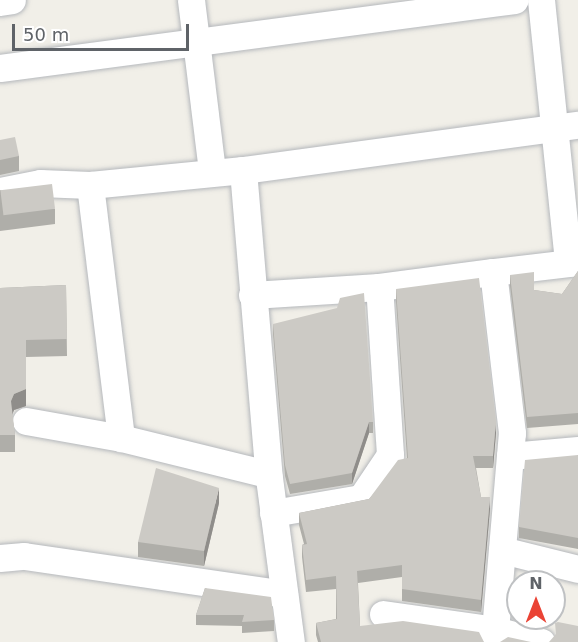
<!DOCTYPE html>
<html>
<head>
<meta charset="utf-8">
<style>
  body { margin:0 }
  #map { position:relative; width:578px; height:642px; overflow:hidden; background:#f1efe8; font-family:"DejaVu Sans",sans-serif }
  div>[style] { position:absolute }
  .roads { filter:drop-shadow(0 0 2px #b5b8bc) drop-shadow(0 0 2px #b5b8bc) }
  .minor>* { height:27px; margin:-13.5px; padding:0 13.5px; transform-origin:13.5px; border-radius:13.5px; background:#fff }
  .wall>* { inset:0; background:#afaea9 }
  .shaded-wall>* { inset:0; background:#8f8d8a }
  .building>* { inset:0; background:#cccac5; transform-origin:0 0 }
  span { translate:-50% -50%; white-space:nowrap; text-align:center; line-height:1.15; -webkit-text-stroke:6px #fff; paint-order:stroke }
  .north { position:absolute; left:506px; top:570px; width:60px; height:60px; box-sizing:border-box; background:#fff; border:2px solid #bfc1c3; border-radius:50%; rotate:0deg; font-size:16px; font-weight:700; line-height:24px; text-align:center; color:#5f6368 }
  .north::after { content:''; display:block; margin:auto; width:21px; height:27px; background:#ea4335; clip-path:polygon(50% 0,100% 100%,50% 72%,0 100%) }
  .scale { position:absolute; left:12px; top:24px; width:177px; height:27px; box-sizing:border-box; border:3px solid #5f6368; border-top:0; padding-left:8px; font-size:18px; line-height:21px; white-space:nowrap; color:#5f6368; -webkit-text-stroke:4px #fff; paint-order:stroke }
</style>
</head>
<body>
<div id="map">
  <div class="roads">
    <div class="minor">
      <i style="left:191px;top:0;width:172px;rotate:83deg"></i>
      <i style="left:541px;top:0;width:264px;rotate:84.1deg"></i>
      <i style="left:0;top:2px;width:12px;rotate:-9deg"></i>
      <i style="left:0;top:68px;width:519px;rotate:-7.52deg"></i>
      <i style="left:243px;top:170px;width:309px;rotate:85.2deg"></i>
      <i style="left:269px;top:478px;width:165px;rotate:82.4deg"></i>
      <i style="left:90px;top:185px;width:255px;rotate:83deg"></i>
      <i style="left:0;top:191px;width:41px;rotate:-11.3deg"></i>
      <i style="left:40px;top:183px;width:50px;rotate:2.3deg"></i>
      <i style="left:90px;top:185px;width:154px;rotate:-5.6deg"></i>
      <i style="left:243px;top:170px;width:338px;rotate:-7.7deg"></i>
      <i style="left:252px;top:295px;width:127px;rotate:-3.6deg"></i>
      <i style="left:379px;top:287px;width:115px;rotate:-7.5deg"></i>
      <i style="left:26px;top:421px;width:97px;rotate:10.1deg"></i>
      <i style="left:121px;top:438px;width:151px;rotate:13.8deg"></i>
      <i style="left:510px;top:456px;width:68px;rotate:-5deg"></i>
      <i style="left:273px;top:513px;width:89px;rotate:-9.7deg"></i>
      <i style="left:361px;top:498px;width:52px;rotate:-56deg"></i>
      <i style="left:390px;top:455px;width:168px;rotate:-93.7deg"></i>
      <i style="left:502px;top:550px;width:78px;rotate:14deg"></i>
      <i style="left:0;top:558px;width:24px;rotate:-5deg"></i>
      <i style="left:24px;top:556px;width:263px;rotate:8.3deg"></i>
      <i style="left:383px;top:614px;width:113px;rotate:8.1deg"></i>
      <i style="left:495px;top:630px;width:48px;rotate:14.6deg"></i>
      <i style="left:494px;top:642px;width:210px;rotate:-85.1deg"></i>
      <i style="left:512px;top:433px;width:162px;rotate:-96.7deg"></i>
      <i style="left:493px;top:272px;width:86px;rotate:-6.7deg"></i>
    </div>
  </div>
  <div class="wall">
    <i style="clip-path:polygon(0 140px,19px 156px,19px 171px,0 175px)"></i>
    <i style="clip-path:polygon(0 190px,55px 209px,55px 224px,0 231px)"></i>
    <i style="clip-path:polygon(578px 271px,578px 424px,527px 428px,510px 286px,510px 275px,534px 290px,562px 294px)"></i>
    <i style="clip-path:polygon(66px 285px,67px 356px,26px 357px,26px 406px,14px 410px,12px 414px,15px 435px,15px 452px,0 452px,0 288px)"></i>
    <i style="clip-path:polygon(396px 289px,496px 433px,493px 468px,476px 468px,481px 497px,490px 509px,481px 612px,402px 601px,402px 577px,358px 583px,360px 626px,484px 642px,318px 642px,316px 635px,316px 623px,336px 619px,336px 589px,306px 592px,302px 557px,302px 545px,304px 544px,299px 525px,299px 513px,369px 499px,407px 458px,396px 301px)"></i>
    <i style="clip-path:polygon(273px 324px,373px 422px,373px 433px,369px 433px,352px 484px,290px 494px,285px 476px,273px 334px)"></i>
    <i style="clip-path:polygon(578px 455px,578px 549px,519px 538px,519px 527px)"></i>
    <i style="clip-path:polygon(219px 503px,204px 566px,138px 557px,138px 542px)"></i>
    <i style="clip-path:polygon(205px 588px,274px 620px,274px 631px,242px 633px,242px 626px,196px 625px,196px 615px)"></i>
  </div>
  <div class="shaded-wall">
    <i style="clip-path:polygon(26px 389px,26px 406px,14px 410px,11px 418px,11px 401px,14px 394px)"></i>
    <i style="clip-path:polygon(496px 421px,496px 433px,493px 468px,493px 456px)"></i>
    <i style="clip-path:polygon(369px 422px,369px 433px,352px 484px,352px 473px)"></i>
    <i style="clip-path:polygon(219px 488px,219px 503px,204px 566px,204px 551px)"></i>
    <i style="clip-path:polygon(490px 497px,490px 509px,481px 612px,481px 600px)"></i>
  </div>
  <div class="building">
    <i style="clip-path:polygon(15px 137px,19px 156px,0 160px,0 140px)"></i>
    <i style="left:52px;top:184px;width:25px;height:52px;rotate:83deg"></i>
    <i style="clip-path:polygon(578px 271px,578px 413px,527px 417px,510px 275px,534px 272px,534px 290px,562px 294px)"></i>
    <i style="clip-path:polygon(479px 278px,496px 421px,493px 456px,473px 456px,481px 497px,490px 497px,481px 600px,402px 589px,402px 565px,357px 571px,360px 626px,403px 621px,479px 632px,484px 642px,321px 642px,316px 623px,337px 619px,336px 576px,306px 580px,302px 545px,307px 544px,299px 513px,369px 499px,398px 460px,408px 458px,396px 289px)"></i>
    <i style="clip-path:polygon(66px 285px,67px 339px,26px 340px,26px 389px,14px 394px,11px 401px,15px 435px,0 435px,0 288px)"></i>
    <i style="clip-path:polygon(364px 293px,373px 422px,369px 422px,352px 473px,290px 484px,285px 465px,273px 324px,337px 308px,340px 298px)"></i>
    <i style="clip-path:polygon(578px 455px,578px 538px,519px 527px,525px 460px)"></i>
    <i style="clip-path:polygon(156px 468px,219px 488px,204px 551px,138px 542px)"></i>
    <i style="clip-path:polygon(205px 588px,271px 597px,274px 620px,242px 622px,244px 615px,196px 615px)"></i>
    <i style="clip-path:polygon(558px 622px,578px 626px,578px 642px,549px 642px,556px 634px,555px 623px)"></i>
    <i style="clip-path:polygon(508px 637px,531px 642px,500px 642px)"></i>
  </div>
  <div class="north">N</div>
  <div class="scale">50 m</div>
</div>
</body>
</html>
